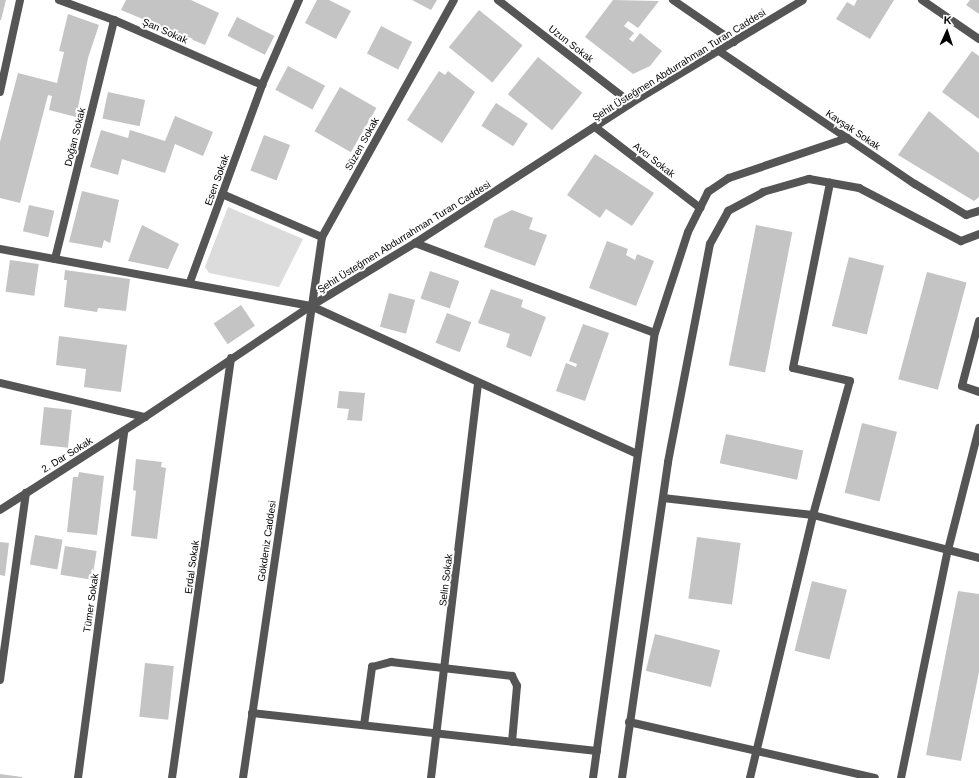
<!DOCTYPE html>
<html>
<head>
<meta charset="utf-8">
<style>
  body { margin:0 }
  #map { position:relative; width:979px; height:778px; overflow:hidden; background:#fff; font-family:Helvetica,sans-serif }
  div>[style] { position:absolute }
  .green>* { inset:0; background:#dcdcdc }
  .building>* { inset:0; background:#c4c4c4; transform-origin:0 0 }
  .minor>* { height:8px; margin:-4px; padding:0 4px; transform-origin:4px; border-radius:4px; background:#555 }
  span { translate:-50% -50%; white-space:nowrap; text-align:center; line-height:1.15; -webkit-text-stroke:4px #fff; paint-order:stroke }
  .street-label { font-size:10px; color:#000 }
  .north { position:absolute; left:927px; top:12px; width:40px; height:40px; -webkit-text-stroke:3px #fff; paint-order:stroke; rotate:3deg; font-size:11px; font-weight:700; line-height:16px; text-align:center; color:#000 }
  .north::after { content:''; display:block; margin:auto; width:14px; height:18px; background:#000; clip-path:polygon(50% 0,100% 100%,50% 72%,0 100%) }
</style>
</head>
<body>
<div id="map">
  <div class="green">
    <i style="clip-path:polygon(228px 207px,303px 239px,279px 287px,209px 273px,205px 267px)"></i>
  </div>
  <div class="building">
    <i style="clip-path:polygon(0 0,6px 0,1px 20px,0 20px)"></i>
    <i style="clip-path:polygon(126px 0,191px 0,219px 13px,205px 45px,121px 10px)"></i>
    <i style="clip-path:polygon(317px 0,329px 0,351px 11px,336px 39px,305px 23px)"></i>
    <i style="clip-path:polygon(412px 0,437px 0,431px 10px)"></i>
    <i style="clip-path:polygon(613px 0,659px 1px,638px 28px,628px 21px,624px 26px,634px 33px,629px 39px,633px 42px,640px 33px,662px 51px,650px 66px,633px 74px,585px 37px)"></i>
    <i style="clip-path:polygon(857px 0,894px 0,870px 39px,836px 19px,847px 2px,854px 6px)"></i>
    <i style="clip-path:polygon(970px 0,979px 0,979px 14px,966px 5px)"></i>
    <i style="left:479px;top:10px;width:56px;height:48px;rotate:39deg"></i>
    <i style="clip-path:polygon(68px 14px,99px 25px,88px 58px,76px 117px,49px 110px,52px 96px,48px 95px,20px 203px,0 198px,0 142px,18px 73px,57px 83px,64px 52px,59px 51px)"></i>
    <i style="left:237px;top:17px;width:42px;height:21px;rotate:27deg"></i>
    <i style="left:381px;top:26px;width:35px;height:31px;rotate:27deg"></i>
    <i style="clip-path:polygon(972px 51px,979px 56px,979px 119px,942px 92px)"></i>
    <i style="left:538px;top:57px;width:57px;height:48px;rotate:39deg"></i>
    <i style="left:288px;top:66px;width:42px;height:27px;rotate:28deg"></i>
    <i style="clip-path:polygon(439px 71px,445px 75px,448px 71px,475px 92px,442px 143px,407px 120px)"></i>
    <i style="left:340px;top:87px;width:42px;height:51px;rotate:30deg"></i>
    <i style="left:108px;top:92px;width:38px;height:27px;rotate:12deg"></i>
    <i style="left:496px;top:103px;width:38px;height:27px;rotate:33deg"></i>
    <i style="clip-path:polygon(929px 111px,979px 153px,979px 197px,974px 201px,898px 155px)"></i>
    <i style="clip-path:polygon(175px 116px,213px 132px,203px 156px,175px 144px,165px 173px,122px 159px,118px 175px,90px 167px,101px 130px,128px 138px,130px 130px,165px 141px)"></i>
    <i style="left:264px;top:135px;width:28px;height:38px;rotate:21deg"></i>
    <i style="clip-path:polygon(595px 154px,654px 193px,632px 226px,606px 209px,600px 218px,567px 195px)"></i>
    <i style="clip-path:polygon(82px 191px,119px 200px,110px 243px,104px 240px,102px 248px,69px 242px)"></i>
    <i style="left:29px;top:205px;width:26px;height:27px;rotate:13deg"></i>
    <i style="clip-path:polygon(512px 210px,533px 218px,529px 229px,547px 235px,535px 266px,484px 247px,494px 219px)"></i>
    <i style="clip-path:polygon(142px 225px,179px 244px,168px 269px,128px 261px)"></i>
    <i style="left:756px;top:225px;width:37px;height:143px;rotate:11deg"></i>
    <i style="clip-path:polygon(607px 241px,628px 249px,626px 255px,635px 260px,637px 254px,654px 261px,636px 306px,589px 288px)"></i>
    <i style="left:849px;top:257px;width:36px;height:71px;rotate:14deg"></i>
    <i style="left:10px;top:260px;width:29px;height:32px;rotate:8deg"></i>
    <i style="clip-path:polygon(65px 270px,130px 279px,126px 311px,98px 308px,97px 312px,64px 307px,67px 280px,64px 280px)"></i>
    <i style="left:430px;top:271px;width:31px;height:29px;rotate:19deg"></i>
    <i style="left:927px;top:272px;width:41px;height:111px;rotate:15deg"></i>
    <i style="clip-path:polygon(491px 289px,523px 300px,521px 307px,546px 317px,531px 357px,506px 347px,510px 334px,478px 323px)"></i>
    <i style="left:389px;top:293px;width:27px;height:35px;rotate:15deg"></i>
    <i style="left:241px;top:305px;width:25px;height:33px;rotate:56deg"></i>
    <i style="left:447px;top:313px;width:26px;height:32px;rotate:21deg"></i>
    <i style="clip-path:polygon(583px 324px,609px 333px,585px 401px,556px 391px,566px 363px,576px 367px,577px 364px,569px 361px)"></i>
    <i style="clip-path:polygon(59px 336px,127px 345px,121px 392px,84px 387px,86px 369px,56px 365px)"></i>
    <i style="clip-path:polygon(339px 391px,365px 393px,362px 421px,347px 420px,349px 409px,337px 408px)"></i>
    <i style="left:44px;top:407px;width:28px;height:38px;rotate:6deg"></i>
    <i style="left:862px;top:423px;width:36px;height:72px;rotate:14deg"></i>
    <i style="left:726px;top:434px;width:79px;height:30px;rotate:12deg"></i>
    <i style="clip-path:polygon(136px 459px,162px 462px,161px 467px,166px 468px,157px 539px,131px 536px,136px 491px,133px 490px)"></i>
    <i style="clip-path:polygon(79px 472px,104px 476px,97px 535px,67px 532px,73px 477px,78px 477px)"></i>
    <i style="left:35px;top:535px;width:28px;height:30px;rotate:10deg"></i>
    <i style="left:697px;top:537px;width:44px;height:62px;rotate:8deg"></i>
    <i style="clip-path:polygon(0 542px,9px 543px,5px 576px,0 575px)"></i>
    <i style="left:65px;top:546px;width:32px;height:29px;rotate:9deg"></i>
    <i style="left:812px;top:581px;width:36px;height:72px;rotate:14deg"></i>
    <i style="clip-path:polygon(958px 591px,979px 594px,979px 672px,961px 761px,926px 755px)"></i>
    <i style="left:655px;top:634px;width:67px;height:38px;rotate:14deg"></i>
    <i style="left:145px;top:663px;width:29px;height:54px;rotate:6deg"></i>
    <i style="clip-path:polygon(0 774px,22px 777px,22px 778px,0 778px)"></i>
  </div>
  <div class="minor">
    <i style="left:59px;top:0;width:59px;rotate:20deg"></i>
    <i style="left:114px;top:20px;width:162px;rotate:23.7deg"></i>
    <i style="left:498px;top:0;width:168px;rotate:37.8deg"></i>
    <i style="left:673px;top:0;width:74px;rotate:34.5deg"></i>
    <i style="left:922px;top:0;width:69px;rotate:34.4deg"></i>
    <i style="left:719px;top:51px;width:237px;rotate:34.2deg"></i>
    <i style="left:915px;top:184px;width:60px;rotate:31.3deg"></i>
    <i style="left:966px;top:215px;width:14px;rotate:-17deg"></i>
    <i style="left:0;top:92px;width:94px;rotate:-77.7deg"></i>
    <i style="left:595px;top:127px;width:133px;rotate:37.6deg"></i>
    <i style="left:222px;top:194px;width:109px;rotate:23.3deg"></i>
    <i style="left:415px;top:243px;width:256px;rotate:20.6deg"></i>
    <i style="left:0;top:249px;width:316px;rotate:10.4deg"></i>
    <i style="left:311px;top:306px;width:358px;rotate:24.4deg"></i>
    <i style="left:55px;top:259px;width:246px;rotate:-76.1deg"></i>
    <i style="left:190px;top:282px;width:210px;rotate:-69.9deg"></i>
    <i style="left:262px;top:85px;width:93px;rotate:-66.5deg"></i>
    <i style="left:979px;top:321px;width:67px;rotate:104.7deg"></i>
    <i style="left:962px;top:386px;width:18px;rotate:19deg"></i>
    <i style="left:0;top:383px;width:149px;rotate:13.2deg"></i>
    <i style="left:145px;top:417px;width:200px;rotate:-33.8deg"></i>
    <i style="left:311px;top:306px;width:122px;rotate:-31.2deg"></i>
    <i style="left:415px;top:243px;width:257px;rotate:-32.9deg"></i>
    <i style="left:631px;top:103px;width:200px;rotate:-30.9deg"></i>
    <i style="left:663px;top:498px;width:151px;rotate:6.5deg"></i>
    <i style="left:813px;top:515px;width:171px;rotate:14.5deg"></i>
    <i style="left:0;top:510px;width:172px;rotate:-32.7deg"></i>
    <i style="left:0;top:680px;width:189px;rotate:-82.1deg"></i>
    <i style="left:252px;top:713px;width:347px;rotate:6.3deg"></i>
    <i style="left:629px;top:722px;width:252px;rotate:12.8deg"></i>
    <i style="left:364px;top:725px;width:59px;rotate:-82.1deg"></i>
    <i style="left:372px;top:667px;width:20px;rotate:-15deg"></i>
    <i style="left:391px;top:662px;width:122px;rotate:6.6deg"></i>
    <i style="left:512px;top:676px;width:11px;rotate:63deg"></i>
    <i style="left:517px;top:686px;width:56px;rotate:95.1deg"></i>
    <i style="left:78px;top:778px;width:350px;rotate:-82.4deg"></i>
    <i style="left:172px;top:778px;width:424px;rotate:-82deg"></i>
    <i style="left:243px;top:778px;width:547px;rotate:-81.69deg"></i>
    <i style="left:322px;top:237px;width:271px;rotate:-60.9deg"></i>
    <i style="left:431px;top:778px;width:397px;rotate:-83.2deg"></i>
    <i style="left:593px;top:778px;width:449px;rotate:-82.1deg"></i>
    <i style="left:655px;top:333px;width:106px;rotate:-71.9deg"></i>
    <i style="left:688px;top:232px;width:45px;rotate:-63.4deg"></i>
    <i style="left:708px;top:192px;width:25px;rotate:-34deg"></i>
    <i style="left:729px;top:178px;width:125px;rotate:-18.7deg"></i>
    <i style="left:622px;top:778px;width:319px;rotate:-81.7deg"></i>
    <i style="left:668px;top:462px;width:222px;rotate:-79.1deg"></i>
    <i style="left:710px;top:244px;width:38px;rotate:-61deg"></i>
    <i style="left:728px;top:211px;width:40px;rotate:-28deg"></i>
    <i style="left:763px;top:192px;width:48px;rotate:-15.8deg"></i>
    <i style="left:809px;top:179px;width:51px;rotate:10.2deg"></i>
    <i style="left:859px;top:188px;width:115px;rotate:27.5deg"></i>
    <i style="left:961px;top:241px;width:19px;rotate:-21deg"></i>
    <i style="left:750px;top:778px;width:270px;rotate:-76.5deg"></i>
    <i style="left:813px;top:515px;width:139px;rotate:-74.6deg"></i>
    <i style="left:850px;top:381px;width:58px;rotate:-167.2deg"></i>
    <i style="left:793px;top:368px;width:189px;rotate:-78.7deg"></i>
    <i style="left:901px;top:778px;width:233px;rotate:-78.4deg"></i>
    <i style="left:948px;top:550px;width:126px;rotate:-75.7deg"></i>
  </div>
  <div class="street-label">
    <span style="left:165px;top:31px;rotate:24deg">Şan Sokak</span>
    <span style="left:571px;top:44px;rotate:38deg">Uzun Sokak</span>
    <span style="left:679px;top:65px;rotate:-32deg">Şehit Üsteğmen Abdurrahman Turan Caddesi</span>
    <span style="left:853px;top:130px;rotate:34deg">Kavşak Sokak</span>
    <span style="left:75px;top:137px;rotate:-76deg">Doğan Sokak</span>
    <span style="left:362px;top:144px;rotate:-61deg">Süzen Sokak</span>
    <span style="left:654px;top:160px;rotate:38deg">Avcı Sokak</span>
    <span style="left:217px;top:180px;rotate:-70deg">Esen Sokak</span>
    <span style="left:404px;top:237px;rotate:-32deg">Şehit Üsteğmen Abdurrahman Turan Caddesi</span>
    <span style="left:67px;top:455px;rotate:-32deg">2. Dar Sokak</span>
    <span style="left:267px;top:541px;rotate:-82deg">Gökdeniz Caddesi</span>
    <span style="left:192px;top:567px;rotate:-82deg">Erdal Sokak</span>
    <span style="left:446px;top:580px;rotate:-83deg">Selin Sokak</span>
    <span style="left:91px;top:603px;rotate:-82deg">Tümer Sokak</span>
  </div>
  <div class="north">K</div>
</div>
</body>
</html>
